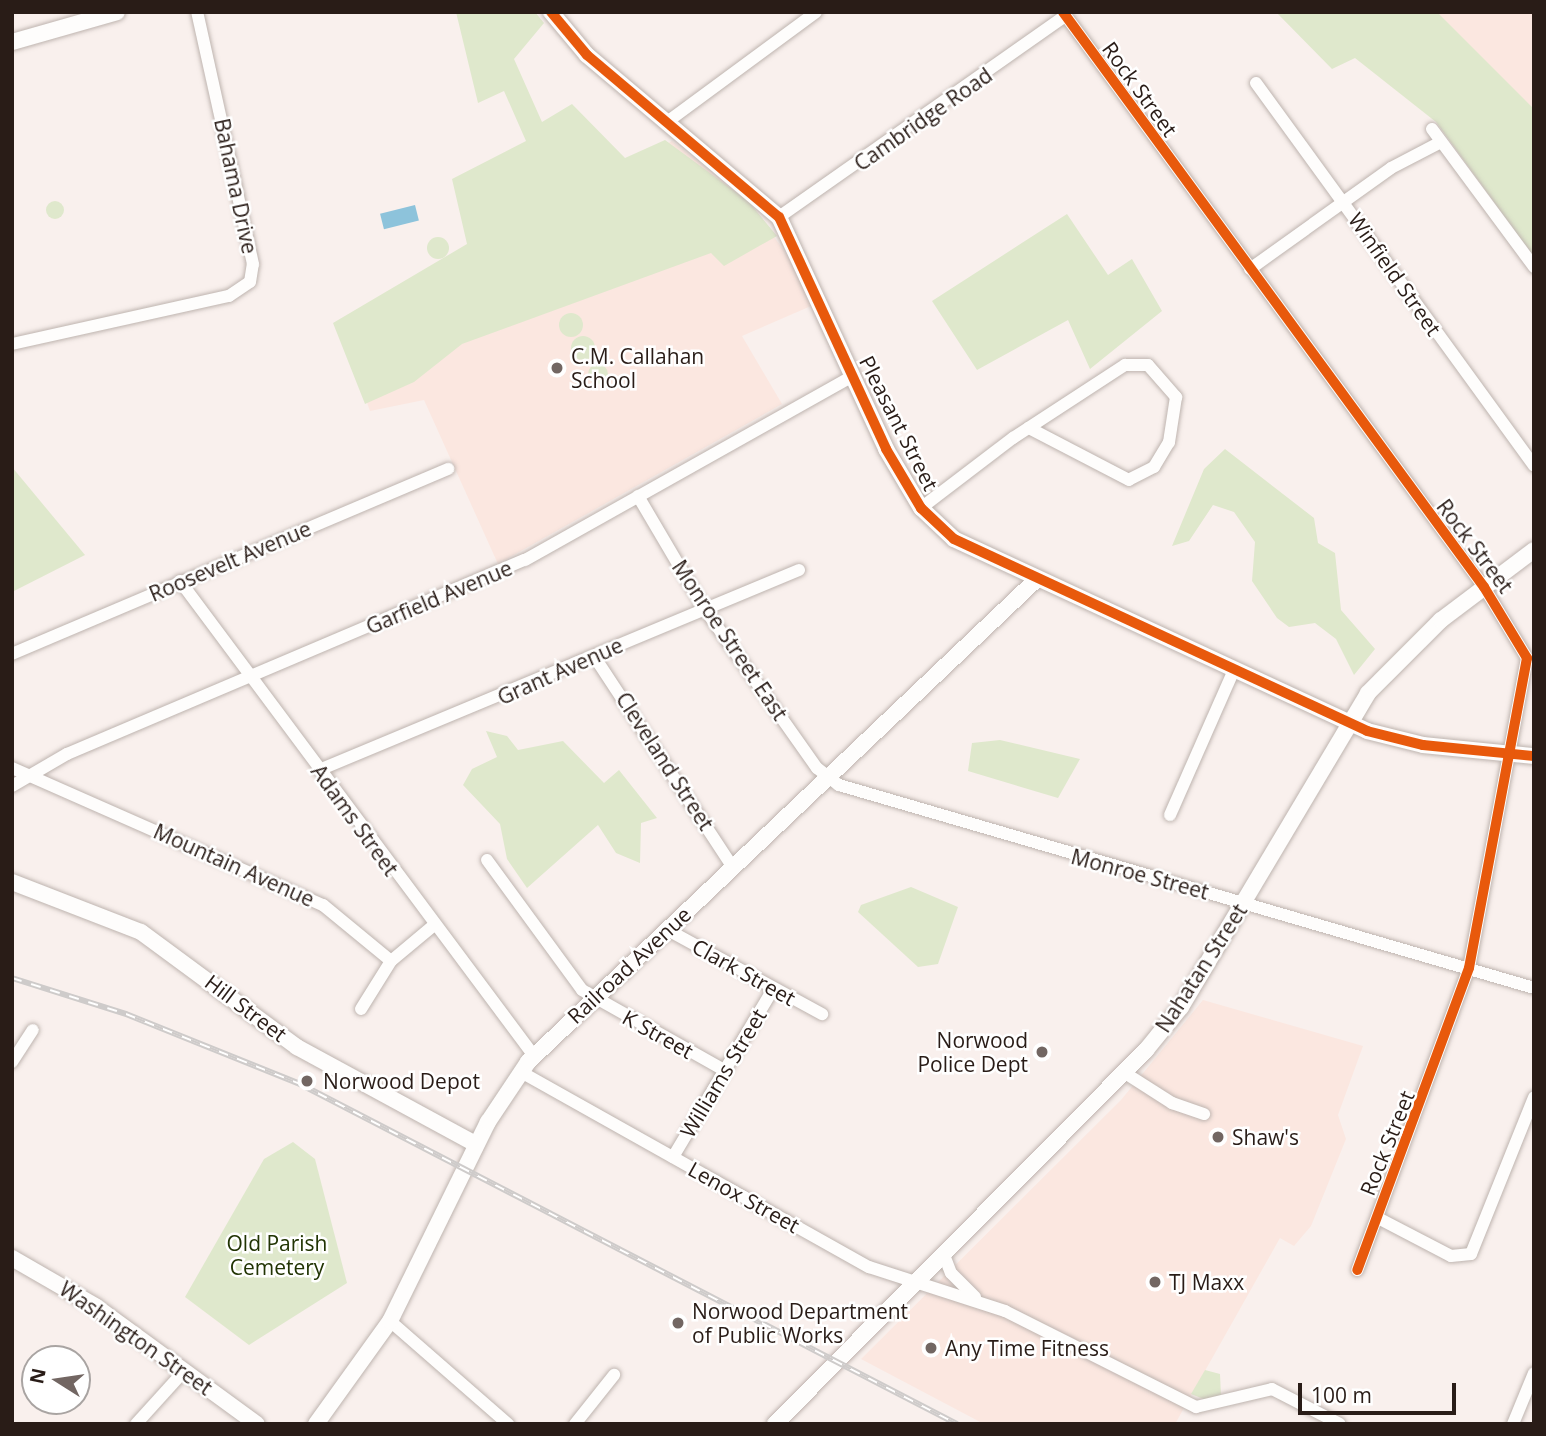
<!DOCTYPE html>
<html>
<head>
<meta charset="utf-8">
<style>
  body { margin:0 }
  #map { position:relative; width:1546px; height:1436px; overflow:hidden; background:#f9f0ed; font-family:"Open Sans",sans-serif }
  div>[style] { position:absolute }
  .built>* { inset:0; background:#fbe7e0 }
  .green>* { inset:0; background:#dfe8cc }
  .round { border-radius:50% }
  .water>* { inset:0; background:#8dc3db; transform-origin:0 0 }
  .roads { filter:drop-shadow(0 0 2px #beb4af) drop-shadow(0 0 2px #beb4af) }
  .street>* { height:12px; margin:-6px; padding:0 6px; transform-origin:6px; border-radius:6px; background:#fefdfc }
  .secondary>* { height:16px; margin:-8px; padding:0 8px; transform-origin:8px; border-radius:8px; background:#fefdfc }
  .rail>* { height:6px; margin-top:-3px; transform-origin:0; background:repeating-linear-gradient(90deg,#fff 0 10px,#cecbca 0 20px); box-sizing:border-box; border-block:2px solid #cecbca }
  .cycleway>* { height:10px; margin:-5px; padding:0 5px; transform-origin:5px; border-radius:5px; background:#e8590c }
  .dots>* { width:19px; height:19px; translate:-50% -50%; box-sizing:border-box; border:4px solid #fff; border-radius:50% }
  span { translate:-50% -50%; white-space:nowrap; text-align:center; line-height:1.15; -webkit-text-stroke:5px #fff; paint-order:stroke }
  .street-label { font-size:21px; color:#291c17 }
  .poi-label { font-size:21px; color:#291c17 }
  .left { translate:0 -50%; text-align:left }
  .right { translate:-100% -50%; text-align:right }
  .park-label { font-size:21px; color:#213403 }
  .frame { position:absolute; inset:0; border:14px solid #291c17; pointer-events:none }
  .north { position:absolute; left:21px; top:1345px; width:70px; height:70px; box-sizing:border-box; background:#fff; border:2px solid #a9a4a2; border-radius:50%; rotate:282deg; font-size:19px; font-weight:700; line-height:28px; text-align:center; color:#291c17 }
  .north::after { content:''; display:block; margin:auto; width:24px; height:32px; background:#726662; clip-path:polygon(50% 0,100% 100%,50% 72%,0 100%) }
  .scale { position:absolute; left:1298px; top:1383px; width:158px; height:32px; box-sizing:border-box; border:4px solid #291c17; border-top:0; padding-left:9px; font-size:21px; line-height:24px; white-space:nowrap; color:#291c17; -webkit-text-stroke:5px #fff; paint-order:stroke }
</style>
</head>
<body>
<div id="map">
  <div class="built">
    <i style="clip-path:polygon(1437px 12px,1534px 12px,1534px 109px,1458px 40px)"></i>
    <i style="clip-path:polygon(672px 141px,748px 201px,798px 270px,811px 306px,742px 336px,782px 404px,498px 564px,424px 400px,370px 411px,338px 324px)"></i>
    <i style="clip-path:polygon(1203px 1000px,1363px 1046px,1338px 1115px,1346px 1139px,1311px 1226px,1294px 1246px,1280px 1238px,1175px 1424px,984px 1424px,861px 1359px,1121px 1100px)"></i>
  </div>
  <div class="green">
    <i style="clip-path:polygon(456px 12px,535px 12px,544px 23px,514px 59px,542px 122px,572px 104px,625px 158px,665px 140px,748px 201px,777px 236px,724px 266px,711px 253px,462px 344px,414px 382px,365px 404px,333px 323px,467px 244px,452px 179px,526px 141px,504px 91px,478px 103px)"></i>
    <i style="clip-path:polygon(1276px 12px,1437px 12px,1534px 109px,1534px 257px,1436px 122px,1355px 58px,1332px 69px)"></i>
    <i class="round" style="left:46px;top:201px;width:18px;height:18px"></i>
    <i style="clip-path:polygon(1067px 214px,1108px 275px,1132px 259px,1162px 311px,1090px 369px,1068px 320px,977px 370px,932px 301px)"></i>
    <i class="round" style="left:427px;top:237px;width:22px;height:22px"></i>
    <i class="round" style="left:559px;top:313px;width:24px;height:24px"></i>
    <i class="round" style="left:571px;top:336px;width:24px;height:24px"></i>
    <i class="round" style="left:588px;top:364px;width:20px;height:20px"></i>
    <i style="clip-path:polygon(1225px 449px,1314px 518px,1318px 543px,1335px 553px,1341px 610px,1375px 649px,1354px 675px,1336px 639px,1315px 623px,1289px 627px,1277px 618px,1252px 581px,1255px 542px,1234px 512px,1213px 505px,1189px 541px,1172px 546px,1204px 469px)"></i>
    <i style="clip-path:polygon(12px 467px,85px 555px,12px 592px)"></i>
    <i style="clip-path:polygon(486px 731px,507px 736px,518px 750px,563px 741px,604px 783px,619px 770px,657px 818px,641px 823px,640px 863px,616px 853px,598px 825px,527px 888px,507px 859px,500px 824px,463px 785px,472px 769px,497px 757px)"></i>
    <i style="clip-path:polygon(1000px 740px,1080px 759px,1058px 798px,968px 771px,972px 743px)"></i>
    <i style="clip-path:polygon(911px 887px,958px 907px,938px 964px,918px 967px,858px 912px,861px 905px)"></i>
    <i style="clip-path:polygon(293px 1142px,315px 1159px,347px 1283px,249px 1345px,185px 1297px,264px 1159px)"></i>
    <i style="clip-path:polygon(1205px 1370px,1220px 1374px,1221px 1396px,1206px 1400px,1191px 1394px)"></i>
  </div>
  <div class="water">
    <i style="left:415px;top:205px;width:16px;height:36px;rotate:76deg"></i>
  </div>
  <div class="roads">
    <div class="street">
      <i style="left:1063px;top:12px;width:713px;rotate:53.79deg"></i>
      <i style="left:1484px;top:587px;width:83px;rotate:58.8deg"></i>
      <i style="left:1527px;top:658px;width:315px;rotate:100.6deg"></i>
      <i style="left:1469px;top:968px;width:322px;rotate:110.3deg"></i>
      <i style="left:1256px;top:83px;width:473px;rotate:54deg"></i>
      <i style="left:667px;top:122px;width:185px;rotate:-36.4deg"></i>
      <i style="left:1432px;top:129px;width:172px;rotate:53.5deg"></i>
      <i style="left:779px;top:217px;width:350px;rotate:-35.1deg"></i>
      <i style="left:1250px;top:269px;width:173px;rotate:-35.6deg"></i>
      <i style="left:1391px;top:168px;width:56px;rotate:-27.5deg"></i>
      <i style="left:12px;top:344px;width:222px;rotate:-12.5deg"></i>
      <i style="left:229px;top:296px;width:25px;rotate:-34deg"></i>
      <i style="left:250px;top:282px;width:18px;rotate:-81deg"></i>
      <i style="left:253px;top:264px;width:258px;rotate:-102.5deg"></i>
      <i style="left:638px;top:496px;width:130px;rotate:59.5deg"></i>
      <i style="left:704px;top:608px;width:196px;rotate:54.8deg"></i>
      <i style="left:817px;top:768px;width:28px;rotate:38deg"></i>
      <i style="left:839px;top:785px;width:724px;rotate:16.28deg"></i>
      <i style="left:921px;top:508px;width:116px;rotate:-37.3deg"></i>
      <i style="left:1013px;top:438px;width:134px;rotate:-33.1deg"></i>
      <i style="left:1125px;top:365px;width:23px"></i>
      <i style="left:1148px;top:365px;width:43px;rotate:48.8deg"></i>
      <i style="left:1176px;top:397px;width:46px;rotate:98.8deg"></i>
      <i style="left:1169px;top:442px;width:29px;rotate:121deg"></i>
      <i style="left:1154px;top:467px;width:28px;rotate:153deg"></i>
      <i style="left:1129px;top:480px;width:113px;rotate:-152.5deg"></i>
      <i style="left:180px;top:581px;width:592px;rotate:53.3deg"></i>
      <i style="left:12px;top:654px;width:474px;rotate:-23deg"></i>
      <i style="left:594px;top:656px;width:254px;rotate:56.7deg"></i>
      <i style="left:12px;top:768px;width:340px;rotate:23.8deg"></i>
      <i style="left:323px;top:905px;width:88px;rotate:39.5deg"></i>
      <i style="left:391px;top:961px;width:56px;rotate:-39.9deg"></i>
      <i style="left:319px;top:770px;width:520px;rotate:-22.62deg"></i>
      <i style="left:12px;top:786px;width:64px;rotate:-30.2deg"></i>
      <i style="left:67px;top:754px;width:497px;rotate:-23deg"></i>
      <i style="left:525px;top:560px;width:374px;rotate:-29.3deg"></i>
      <i style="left:1170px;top:815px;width:158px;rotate:-66.2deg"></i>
      <i style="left:487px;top:860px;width:161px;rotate:53.8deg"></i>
      <i style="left:582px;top:990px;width:163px;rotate:29.4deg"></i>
      <i style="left:666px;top:929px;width:178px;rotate:28.6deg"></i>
      <i style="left:361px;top:1009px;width:57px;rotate:-58deg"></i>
      <i style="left:12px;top:1062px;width:38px;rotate:-57deg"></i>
      <i style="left:521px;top:1072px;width:399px;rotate:29.3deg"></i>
      <i style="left:869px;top:1267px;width:143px;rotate:17.9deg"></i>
      <i style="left:1005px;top:1311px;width:214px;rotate:26.7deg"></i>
      <i style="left:1196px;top:1407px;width:78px;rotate:-13.3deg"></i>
      <i style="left:1272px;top:1389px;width:76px;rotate:27.2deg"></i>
      <i style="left:1125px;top:1073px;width:56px;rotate:32.6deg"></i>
      <i style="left:1172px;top:1103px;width:34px;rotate:19deg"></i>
      <i style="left:673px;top:1157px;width:196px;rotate:-59.2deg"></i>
      <i style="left:1378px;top:1218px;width:82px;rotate:27.5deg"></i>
      <i style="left:1451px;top:1256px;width:20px;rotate:-6deg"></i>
      <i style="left:1471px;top:1254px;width:169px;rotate:-68.1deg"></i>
      <i style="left:944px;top:1255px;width:19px;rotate:69deg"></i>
      <i style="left:951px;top:1273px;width:34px;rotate:45deg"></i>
      <i style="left:390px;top:1321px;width:157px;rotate:41.1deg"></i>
      <i style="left:136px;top:1424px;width:72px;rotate:-47.8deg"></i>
      <i style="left:575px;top:1424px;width:63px;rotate:-51.5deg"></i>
      <i style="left:1513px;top:1424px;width:55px;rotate:-67.6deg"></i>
    </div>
    <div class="secondary">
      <i style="left:551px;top:12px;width:56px;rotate:50.1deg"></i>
      <i style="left:587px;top:55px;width:251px;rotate:40.2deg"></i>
      <i style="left:779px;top:217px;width:255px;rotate:65.2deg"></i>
      <i style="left:886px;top:449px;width:69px;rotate:59.3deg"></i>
      <i style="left:921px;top:508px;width:45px;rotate:43.2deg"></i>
      <i style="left:954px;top:539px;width:455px;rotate:24.9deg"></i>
      <i style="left:1367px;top:731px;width:58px;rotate:14deg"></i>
      <i style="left:1423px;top:745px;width:112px;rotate:5.7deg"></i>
      <i style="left:12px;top:42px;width:109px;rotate:-15.9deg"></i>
      <i style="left:12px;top:882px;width:138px;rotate:21.2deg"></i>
      <i style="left:141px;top:932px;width:194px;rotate:36.4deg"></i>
      <i style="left:297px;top:1047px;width:204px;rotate:28.5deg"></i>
      <i style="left:12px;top:1258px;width:96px;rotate:30deg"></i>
      <i style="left:95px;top:1306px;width:200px;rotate:36.1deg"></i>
      <i style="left:316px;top:1424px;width:127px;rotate:-54.3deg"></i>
      <i style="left:390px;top:1321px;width:222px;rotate:-63.8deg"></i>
      <i style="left:488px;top:1122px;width:72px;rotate:-56.3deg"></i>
      <i style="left:528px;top:1062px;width:700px;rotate:-43.5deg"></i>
      <i style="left:775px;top:1424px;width:527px;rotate:-45.23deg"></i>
      <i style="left:1146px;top:1050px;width:55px;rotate:-50.9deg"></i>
      <i style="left:1181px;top:1007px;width:365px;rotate:-59.2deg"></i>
      <i style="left:1368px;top:693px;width:103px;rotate:-45deg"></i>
      <i style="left:1441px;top:620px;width:116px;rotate:-37deg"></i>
    </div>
  </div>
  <div class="rail">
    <i style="left:12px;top:978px;width:120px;rotate:17.5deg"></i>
    <i style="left:126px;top:1014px;width:188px;rotate:21.9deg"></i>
    <i style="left:300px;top:1084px;width:740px;rotate:27.36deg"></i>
  </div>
  <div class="cycleway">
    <i style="left:551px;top:12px;width:56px;rotate:50.1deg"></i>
    <i style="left:587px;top:55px;width:251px;rotate:40.2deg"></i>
    <i style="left:779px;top:217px;width:255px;rotate:65.2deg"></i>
    <i style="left:886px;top:449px;width:69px;rotate:59.3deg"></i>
    <i style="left:921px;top:508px;width:45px;rotate:43.2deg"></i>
    <i style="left:954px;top:539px;width:455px;rotate:24.9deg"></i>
    <i style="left:1367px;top:731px;width:58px;rotate:14deg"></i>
    <i style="left:1423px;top:745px;width:112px;rotate:5.7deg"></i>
    <i style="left:1063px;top:12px;width:713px;rotate:53.79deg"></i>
    <i style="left:1484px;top:587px;width:83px;rotate:58.8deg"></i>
    <i style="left:1527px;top:658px;width:315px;rotate:100.6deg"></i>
    <i style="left:1469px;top:968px;width:322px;rotate:110.3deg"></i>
  </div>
  <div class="dots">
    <i style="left:557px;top:368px;background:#726662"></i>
    <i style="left:1042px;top:1052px;background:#726662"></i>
    <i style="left:307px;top:1081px;background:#726662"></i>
    <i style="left:1218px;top:1137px;background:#726662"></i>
    <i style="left:1155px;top:1282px;background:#726662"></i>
    <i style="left:678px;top:1323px;background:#726662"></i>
    <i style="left:931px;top:1348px;background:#726662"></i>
  </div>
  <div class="street-label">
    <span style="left:1140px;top:89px;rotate:54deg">Rock Street</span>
    <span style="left:923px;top:119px;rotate:-35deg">Cambridge Road</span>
    <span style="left:236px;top:186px;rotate:78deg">Bahama Drive</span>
    <span style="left:1395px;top:274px;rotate:55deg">Winfield Street</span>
    <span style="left:899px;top:423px;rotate:63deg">Pleasant Street</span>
    <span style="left:1475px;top:546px;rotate:53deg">Rock Street</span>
    <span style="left:230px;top:561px;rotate:-23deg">Roosevelt Avenue</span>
    <span style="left:439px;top:597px;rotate:-23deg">Garfield Avenue</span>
    <span style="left:730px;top:640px;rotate:56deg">Monroe Street East</span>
    <span style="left:560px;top:671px;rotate:-24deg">Grant Avenue</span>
    <span style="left:665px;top:761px;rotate:57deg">Cleveland Street</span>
    <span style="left:355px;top:820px;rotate:54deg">Adams Street</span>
    <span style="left:234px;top:865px;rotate:24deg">Mountain Avenue</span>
    <span style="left:1140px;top:874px;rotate:15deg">Monroe Street</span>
    <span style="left:629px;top:965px;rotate:-43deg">Railroad Avenue</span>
    <span style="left:1201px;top:968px;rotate:-57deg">Nahatan Street</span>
    <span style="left:744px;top:972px;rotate:29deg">Clark Street</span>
    <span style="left:246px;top:1008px;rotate:37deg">Hill Street</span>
    <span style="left:658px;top:1034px;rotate:29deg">K Street</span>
    <span style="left:723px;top:1073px;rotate:-59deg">Williams Street</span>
    <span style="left:1387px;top:1143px;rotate:-68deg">Rock Street</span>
    <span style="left:744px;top:1197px;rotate:29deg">Lenox Street</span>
    <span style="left:136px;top:1338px;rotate:35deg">Washington Street</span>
  </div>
  <div class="poi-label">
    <span class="left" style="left:571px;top:368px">C.M. Callahan<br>School</span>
    <span class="right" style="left:1028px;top:1052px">Norwood<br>Police Dept</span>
    <span class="left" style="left:323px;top:1081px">Norwood Depot</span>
    <span class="left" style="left:1232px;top:1137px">Shaw's</span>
    <span class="left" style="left:1169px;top:1282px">TJ Maxx</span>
    <span class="left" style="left:692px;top:1323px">Norwood Department<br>of Public Works</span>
    <span class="left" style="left:945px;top:1348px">Any Time Fitness</span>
  </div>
  <div class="park-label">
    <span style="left:277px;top:1255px">Old Parish<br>Cemetery</span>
  </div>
  <div class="frame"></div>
  <div class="north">N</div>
  <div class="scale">100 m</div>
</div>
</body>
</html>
